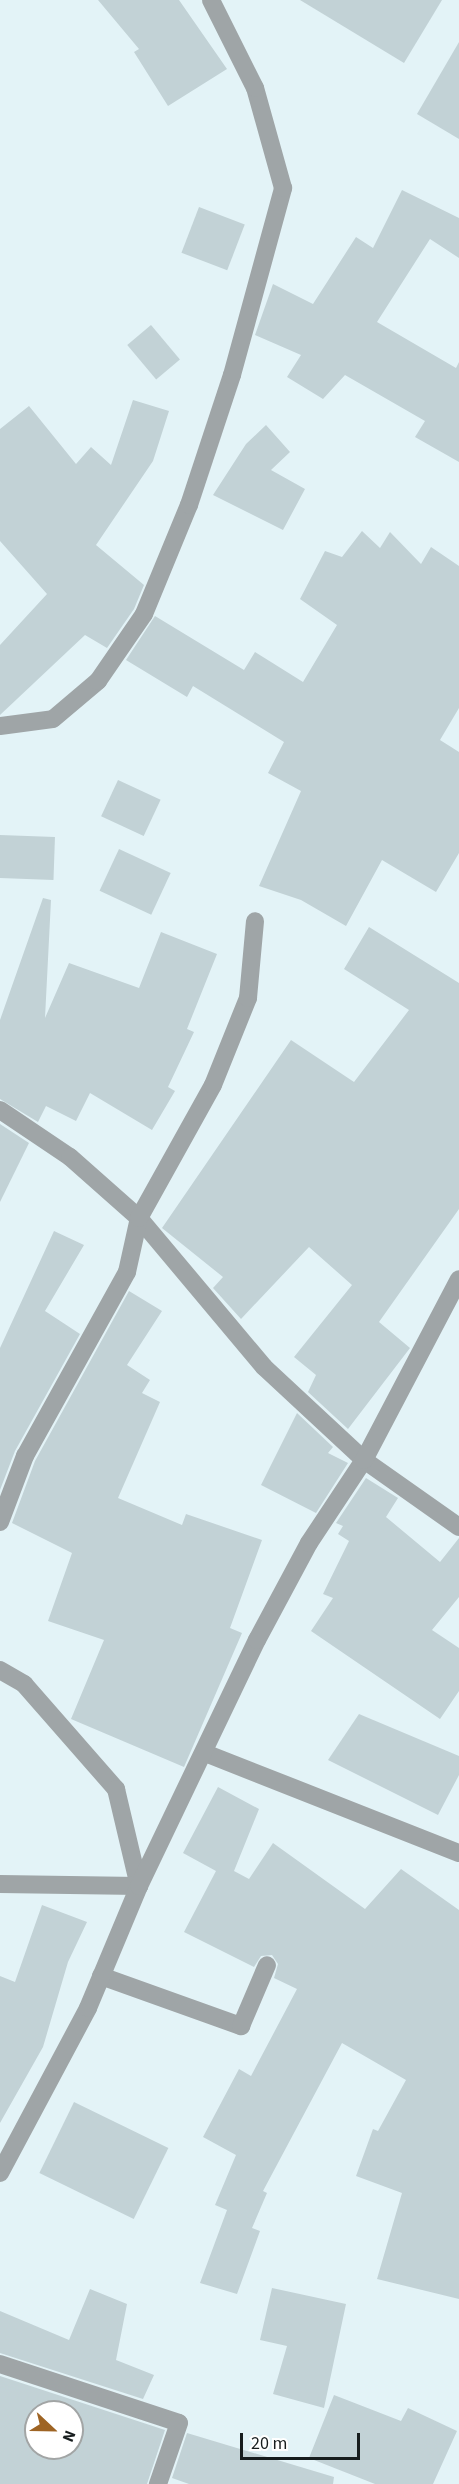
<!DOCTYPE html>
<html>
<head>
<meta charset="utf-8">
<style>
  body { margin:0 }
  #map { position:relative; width:459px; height:2484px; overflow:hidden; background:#e3f3f7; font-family:"Source Sans 3",sans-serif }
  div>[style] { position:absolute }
  .building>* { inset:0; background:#c2d2d6; transform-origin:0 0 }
  .minor>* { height:18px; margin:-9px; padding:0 9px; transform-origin:9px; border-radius:9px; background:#9fa5a7 }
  span { translate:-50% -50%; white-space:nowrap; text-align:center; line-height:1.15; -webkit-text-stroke:4.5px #fff; paint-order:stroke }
  .north { position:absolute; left:24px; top:2400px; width:60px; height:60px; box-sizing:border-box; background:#fff; border:2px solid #a2a5a5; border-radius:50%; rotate:112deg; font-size:16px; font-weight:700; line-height:24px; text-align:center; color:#171d1e }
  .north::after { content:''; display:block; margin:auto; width:21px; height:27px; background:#9e6424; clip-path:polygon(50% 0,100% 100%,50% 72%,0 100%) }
  .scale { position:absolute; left:240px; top:2433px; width:120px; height:27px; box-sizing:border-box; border:3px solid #171d1e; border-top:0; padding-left:8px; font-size:18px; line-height:21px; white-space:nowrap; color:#171d1e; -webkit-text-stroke:4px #fff; paint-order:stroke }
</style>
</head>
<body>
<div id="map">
  <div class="building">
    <i style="clip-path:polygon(98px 0,179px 0,227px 69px,168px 106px,134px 52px,139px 49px)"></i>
    <i style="clip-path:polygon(300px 0,442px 0,404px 63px)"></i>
    <i style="clip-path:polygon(459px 42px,459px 139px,417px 114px)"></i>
    <i style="clip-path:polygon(402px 190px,459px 218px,459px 258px,430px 239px,377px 322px,456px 368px,459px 362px,459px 462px,415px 437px,425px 421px,345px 375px,323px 399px,287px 377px,301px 355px,255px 335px,273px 284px,313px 304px,356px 237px,373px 248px)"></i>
    <i style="left:199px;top:207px;width:49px;height:49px;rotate:21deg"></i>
    <i style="left:151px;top:325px;width:45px;height:31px;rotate:50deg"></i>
    <i style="clip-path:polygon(133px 400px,169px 411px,153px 461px,96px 545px,144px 585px,134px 609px,107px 648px,85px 635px,0 715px,0 645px,47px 594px,0 541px,0 429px,29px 406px,76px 464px,91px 447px,111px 465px)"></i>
    <i style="clip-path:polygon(266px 425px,290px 452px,271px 470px,305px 489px,283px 530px,213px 495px,246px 444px)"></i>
    <i style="clip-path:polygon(362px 531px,380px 548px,390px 532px,421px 564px,431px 547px,459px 566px,459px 708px,440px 740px,459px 752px,459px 853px,436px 892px,382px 860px,346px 926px,301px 900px,259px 886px,301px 791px,268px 773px,284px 742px,193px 686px,187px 697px,126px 660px,155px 616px,244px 670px,255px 652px,303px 682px,337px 625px,300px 599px,325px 551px,342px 557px)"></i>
    <i style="left:118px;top:780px;width:47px;height:40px;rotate:25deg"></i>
    <i style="left:0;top:835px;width:55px;height:43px;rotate:2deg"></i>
    <i style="left:119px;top:849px;width:57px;height:46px;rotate:25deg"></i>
    <i style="clip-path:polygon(43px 898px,51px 900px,45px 1018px,69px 963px,139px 988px,161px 932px,217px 954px,187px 1029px,194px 1032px,168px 1087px,175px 1091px,152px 1130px,90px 1093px,76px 1121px,46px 1106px,38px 1122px,0 1099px,0 1020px)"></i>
    <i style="clip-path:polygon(369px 927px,459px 983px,459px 1209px,379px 1322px,410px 1348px,348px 1429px,308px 1392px,316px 1375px,294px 1357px,352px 1285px,309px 1247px,241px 1319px,213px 1288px,223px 1277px,162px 1228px,291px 1040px,354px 1082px,409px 1010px,344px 969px)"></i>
    <i style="clip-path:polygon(0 1124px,29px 1143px,0 1202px)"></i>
    <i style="clip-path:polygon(54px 1231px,84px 1245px,45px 1311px,80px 1334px,15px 1451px,0 1490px,0 1348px)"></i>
    <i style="clip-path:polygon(129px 1291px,162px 1311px,127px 1365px,150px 1380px,142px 1393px,160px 1402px,118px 1498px,182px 1525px,186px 1514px,262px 1540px,230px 1628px,242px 1633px,184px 1767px,71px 1719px,104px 1640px,48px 1621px,72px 1553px,12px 1523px,35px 1461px)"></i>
    <i style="clip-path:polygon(297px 1413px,333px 1447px,328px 1453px,348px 1463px,316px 1513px,261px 1485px)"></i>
    <i style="clip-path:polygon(366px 1478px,398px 1498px,386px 1517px,440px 1562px,459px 1538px,459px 1597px,432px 1630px,459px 1648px,459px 1691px,440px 1719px,311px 1631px,333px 1598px,323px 1594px,349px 1541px,338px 1534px,343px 1526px,336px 1523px)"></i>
    <i style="clip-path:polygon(359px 1714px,459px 1756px,459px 1775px,438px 1815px,328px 1760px)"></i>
    <i style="clip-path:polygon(218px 1787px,259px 1809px,234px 1871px,249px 1879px,273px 1843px,365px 1909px,401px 1869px,459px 1910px,459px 2299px,377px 2279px,402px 2193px,356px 2176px,373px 2129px,378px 2131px,406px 2080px,342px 2043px,263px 2191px,267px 2193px,252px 2228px,260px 2231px,237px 2294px,200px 2283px,227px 2210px,215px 2205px,236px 2155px,203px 2137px,239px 2069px,251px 2076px,297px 1989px,274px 1978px,278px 1964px,272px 1955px,261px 1956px,254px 1967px,184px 1932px,216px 1871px,183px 1853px)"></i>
    <i style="clip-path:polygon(42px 1905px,87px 1922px,68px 1962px,43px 2047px,0 2123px,0 1976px,15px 1982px)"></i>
    <i style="left:74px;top:2102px;width:105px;height:79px;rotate:26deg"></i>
    <i style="clip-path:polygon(272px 2288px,346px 2304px,324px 2408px,273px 2394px,287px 2346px,260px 2340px)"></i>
    <i style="clip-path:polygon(90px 2289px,127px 2304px,116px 2360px,154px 2375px,143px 2399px,0 2353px,0 2311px,69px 2340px)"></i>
    <i style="clip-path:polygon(evenodd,0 2376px,165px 2430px,147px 2484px,0 2484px,0 2376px,36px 2412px,72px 2412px,72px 2448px,36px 2448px,36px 2412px)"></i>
    <i style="clip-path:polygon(334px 2395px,401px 2421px,408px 2408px,457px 2431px,433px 2484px,375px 2484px,309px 2458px)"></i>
    <i style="clip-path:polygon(187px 2433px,334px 2477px,333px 2484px,189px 2484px,172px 2478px)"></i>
  </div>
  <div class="minor">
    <i style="left:0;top:726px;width:53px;rotate:-7.5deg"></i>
    <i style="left:53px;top:719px;width:59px;rotate:-40.2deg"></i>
    <i style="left:98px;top:681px;width:81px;rotate:-55.5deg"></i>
    <i style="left:144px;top:614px;width:118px;rotate:-67.6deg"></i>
    <i style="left:189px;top:505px;width:137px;rotate:-71.7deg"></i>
    <i style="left:232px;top:375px;width:194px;rotate:-74.7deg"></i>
    <i style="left:283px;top:188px;width:104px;rotate:-105.6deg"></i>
    <i style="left:255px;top:88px;width:98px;rotate:-116.6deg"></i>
    <i style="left:0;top:1110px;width:84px;rotate:33.9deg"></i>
    <i style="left:70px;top:1157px;width:92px;rotate:41.5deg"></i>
    <i style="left:139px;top:1218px;width:194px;rotate:50deg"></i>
    <i style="left:264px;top:1367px;width:137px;rotate:42.9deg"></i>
    <i style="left:364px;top:1460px;width:116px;rotate:35.2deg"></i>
    <i style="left:0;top:1522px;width:71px;rotate:-69.3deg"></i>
    <i style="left:25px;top:1456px;width:210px;rotate:-61deg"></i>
    <i style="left:127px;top:1272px;width:55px;rotate:-77.5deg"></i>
    <i style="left:139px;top:1218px;width:152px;rotate:-60.9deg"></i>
    <i style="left:213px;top:1085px;width:94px;rotate:-68.1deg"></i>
    <i style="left:248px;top:998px;width:77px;rotate:-84.8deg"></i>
    <i style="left:0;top:1670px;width:28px;rotate:30deg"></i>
    <i style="left:24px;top:1684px;width:140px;rotate:48.8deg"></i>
    <i style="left:116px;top:1789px;width:100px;rotate:76.7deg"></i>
    <i style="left:139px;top:1886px;width:139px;rotate:-179.2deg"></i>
    <i style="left:205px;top:1753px;width:273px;rotate:21.5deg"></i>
    <i style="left:101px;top:1976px;width:149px;rotate:19.7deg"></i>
    <i style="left:241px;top:2026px;width:66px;rotate:-66.9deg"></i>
    <i style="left:0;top:2173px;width:187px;rotate:-61.9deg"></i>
    <i style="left:88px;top:2008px;width:132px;rotate:-67.3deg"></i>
    <i style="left:139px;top:1886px;width:273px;rotate:-64.4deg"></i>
    <i style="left:257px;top:1640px;width:110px;rotate:-61.8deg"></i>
    <i style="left:309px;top:1543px;width:100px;rotate:-56.5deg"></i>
    <i style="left:364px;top:1460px;width:204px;rotate:-62.3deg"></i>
    <i style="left:0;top:2364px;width:188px;rotate:18.2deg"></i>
    <i style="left:179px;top:2423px;width:65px;rotate:109deg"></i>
  </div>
  <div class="north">N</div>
  <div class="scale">20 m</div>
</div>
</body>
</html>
